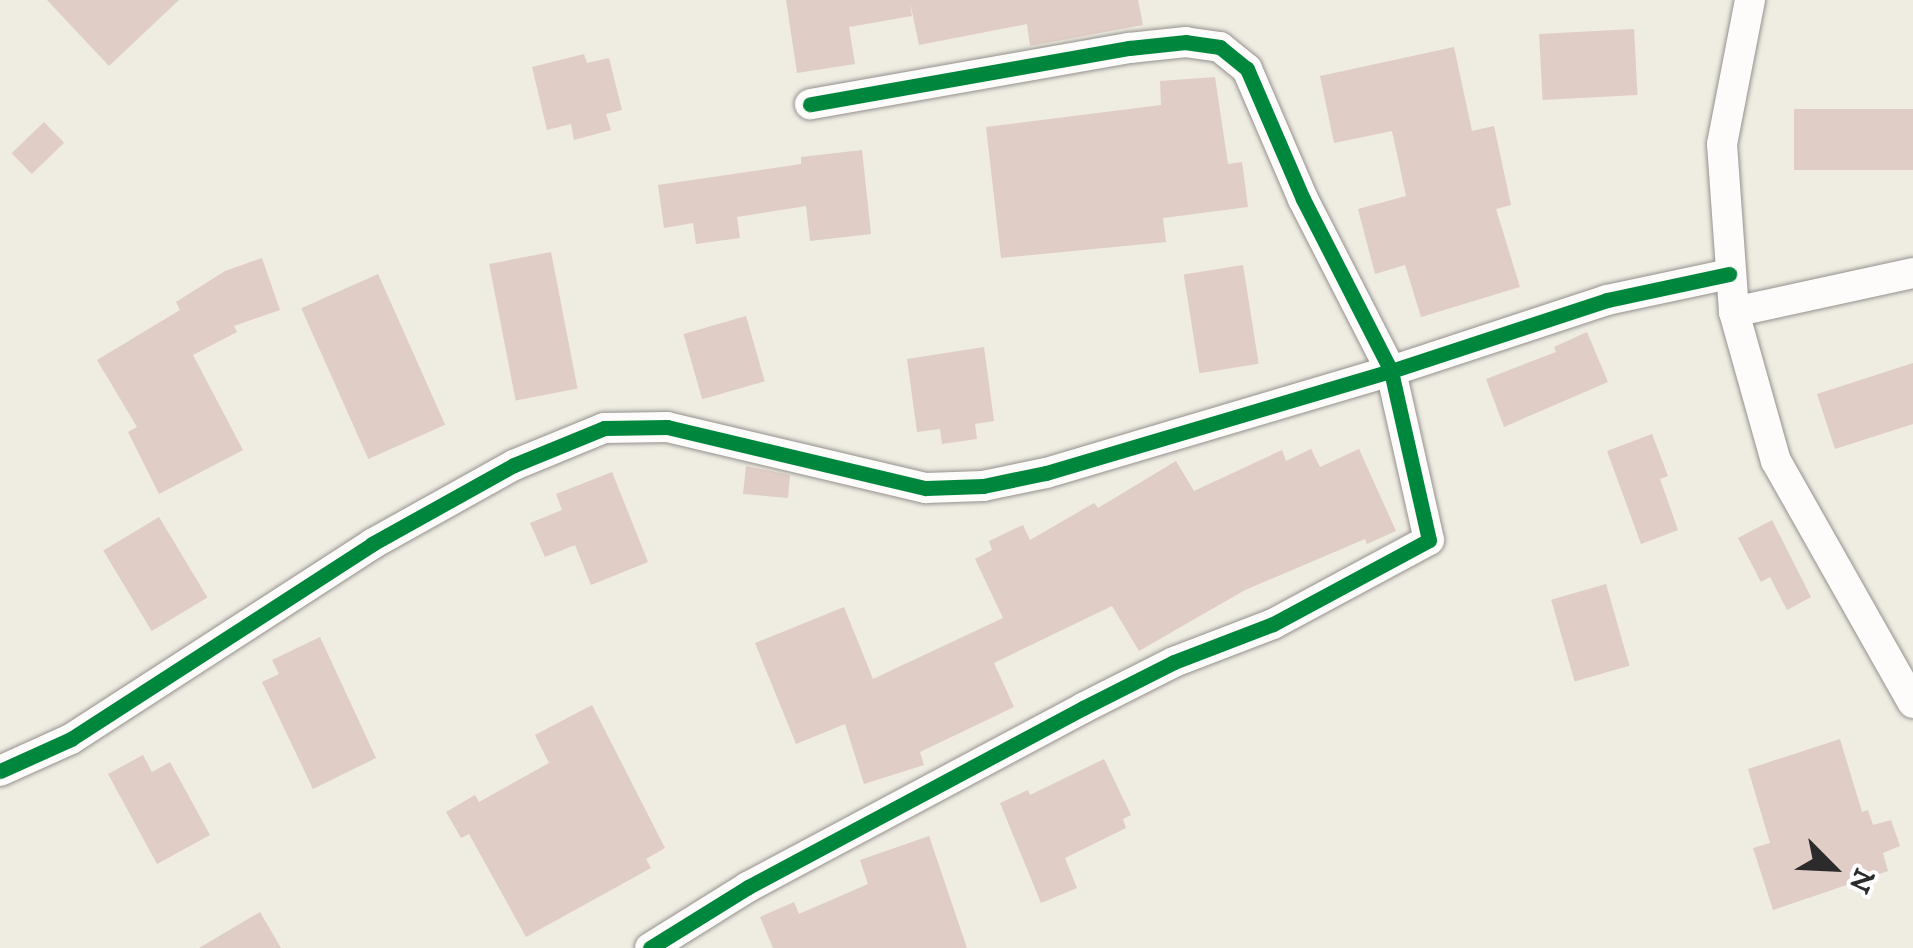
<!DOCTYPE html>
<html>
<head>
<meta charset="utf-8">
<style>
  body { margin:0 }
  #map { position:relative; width:1913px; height:948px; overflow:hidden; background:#efece2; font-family:"IM FELL DW Pica",serif }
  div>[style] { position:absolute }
  .building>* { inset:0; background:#e0cdc5; transform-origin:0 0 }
  .roads { filter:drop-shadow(0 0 2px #93928d) drop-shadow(0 0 2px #93928d) }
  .street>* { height:30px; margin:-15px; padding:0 15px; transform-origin:15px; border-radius:15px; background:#fdfcfb }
  .cycleway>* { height:15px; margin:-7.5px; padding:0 7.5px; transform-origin:7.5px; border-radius:7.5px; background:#00873e }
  span { translate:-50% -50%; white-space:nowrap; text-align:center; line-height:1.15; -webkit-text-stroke:9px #fff; paint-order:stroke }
  .north { position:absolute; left:1783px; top:818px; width:100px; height:100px; -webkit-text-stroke:8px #fff; paint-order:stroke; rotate:114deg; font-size:28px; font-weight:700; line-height:40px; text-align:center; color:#2b2b2b }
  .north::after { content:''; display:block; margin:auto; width:35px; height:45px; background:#2b2b2b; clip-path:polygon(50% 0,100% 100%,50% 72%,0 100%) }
</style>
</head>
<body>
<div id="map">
  <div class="building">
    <i style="clip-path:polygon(47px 0,179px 0,109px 66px)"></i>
    <i style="clip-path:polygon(786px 0,1138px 0,1143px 25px,1030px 46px,1027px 24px,919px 45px,910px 2px,912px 16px,849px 27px,855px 64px,797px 73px)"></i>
    <i style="left:1634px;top:29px;width:66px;height:95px;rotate:87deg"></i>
    <i style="clip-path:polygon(1454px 47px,1472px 131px,1494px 126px,1511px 205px,1496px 209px,1520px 287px,1421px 317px,1405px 265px,1375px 274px,1358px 209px,1406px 196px,1392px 131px,1334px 143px,1320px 76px)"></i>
    <i style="clip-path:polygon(584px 54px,587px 63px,609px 58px,622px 110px,606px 114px,611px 130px,574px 140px,571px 124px,547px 130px,532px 67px)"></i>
    <i style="clip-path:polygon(1215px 77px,1228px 164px,1242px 162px,1248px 207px,1163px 218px,1166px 242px,1001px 258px,986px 127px,1161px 105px,1160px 81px)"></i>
    <i style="left:1913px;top:109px;width:61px;height:119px;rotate:90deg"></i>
    <i style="left:44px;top:122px;width:29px;height:45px;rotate:46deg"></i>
    <i style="clip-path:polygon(862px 150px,871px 234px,810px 241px,806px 206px,737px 217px,740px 238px,696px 244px,693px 223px,664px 228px,658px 185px,801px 164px,801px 157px)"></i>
    <i style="left:551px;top:252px;width:139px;height:63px;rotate:79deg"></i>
    <i style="clip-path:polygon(262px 258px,280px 310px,234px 326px,237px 332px,193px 355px,243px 450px,159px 494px,128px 432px,137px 427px,97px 360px,180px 310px,176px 302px,225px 271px)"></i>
    <i style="left:1243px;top:265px;width:100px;height:60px;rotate:81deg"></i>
    <i style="left:378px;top:274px;width:165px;height:84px;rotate:66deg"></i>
    <i style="left:746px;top:316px;width:68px;height:65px;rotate:74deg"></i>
    <i style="clip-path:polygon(1587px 332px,1608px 382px,1504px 427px,1486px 379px,1556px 352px,1554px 347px)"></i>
    <i style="clip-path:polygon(984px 347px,994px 421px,975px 424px,977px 439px,942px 444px,940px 429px,917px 432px,907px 359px)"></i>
    <i style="clip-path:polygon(1913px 363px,1913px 424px,1835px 449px,1817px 394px)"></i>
    <i style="clip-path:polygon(1652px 434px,1668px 476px,1660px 479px,1678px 530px,1641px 544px,1607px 451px)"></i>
    <i style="clip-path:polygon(1311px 449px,1320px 467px,1359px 449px,1396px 531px,1367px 544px,1365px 539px,1245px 590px,1139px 651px,1112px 606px,994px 663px,1014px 707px,920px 752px,924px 765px,864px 784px,845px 724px,796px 744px,755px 643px,844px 607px,873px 679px,1003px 618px,975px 559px,992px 550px,989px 541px,1023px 525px,1030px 540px,1094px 503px,1098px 508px,1176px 461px,1194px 491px,1282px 450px,1286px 461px)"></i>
    <i style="clip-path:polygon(746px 466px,790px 475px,788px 498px,743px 494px)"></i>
    <i style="clip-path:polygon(612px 472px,648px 562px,591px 585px,575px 545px,545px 557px,530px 523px,562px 510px,556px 494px)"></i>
    <i style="left:159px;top:517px;width:94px;height:65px;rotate:59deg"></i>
    <i style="clip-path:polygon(1772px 520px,1811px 597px,1787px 610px,1770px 577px,1761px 582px,1738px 538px)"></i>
    <i style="left:1606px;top:584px;width:85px;height:57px;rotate:74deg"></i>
    <i style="clip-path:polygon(320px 637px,376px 758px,313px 789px,262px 682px,279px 674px,272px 660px)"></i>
    <i style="clip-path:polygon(592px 705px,665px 848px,646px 859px,651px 868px,526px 937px,469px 834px,461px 838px,446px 812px,475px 795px,479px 802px,549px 763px,535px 735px)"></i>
    <i style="clip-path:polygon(1840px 739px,1862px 812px,1868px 810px,1873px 825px,1891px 820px,1900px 846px,1883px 853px,1888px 871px,1773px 910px,1753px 848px,1770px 843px,1748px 769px)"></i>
    <i style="clip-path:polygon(143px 755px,152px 772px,170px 762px,210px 835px,157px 864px,108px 774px)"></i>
    <i style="clip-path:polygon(1104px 759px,1131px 815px,1123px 819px,1126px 828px,1065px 858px,1077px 888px,1041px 903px,1000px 803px,1028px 790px,1030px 795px)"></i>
    <i style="clip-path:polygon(929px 836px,967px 948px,773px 948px,760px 917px,794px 902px,799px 914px,868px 884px,860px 860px)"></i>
    <i style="clip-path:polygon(260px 912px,281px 948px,199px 948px)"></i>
  </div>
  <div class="roads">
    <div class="street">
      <i style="left:1750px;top:0;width:147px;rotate:101deg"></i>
      <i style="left:1722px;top:144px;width:168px;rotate:85.9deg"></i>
      <i style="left:1734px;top:312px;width:155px;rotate:74.3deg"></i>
      <i style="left:1776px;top:461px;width:278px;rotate:60.5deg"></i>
      <i style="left:1734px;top:312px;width:183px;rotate:-12.3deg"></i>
      <i style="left:0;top:771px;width:78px;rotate:-24.3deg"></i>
      <i style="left:71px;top:739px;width:359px;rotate:-32.9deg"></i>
      <i style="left:372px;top:544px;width:162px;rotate:-29.1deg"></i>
      <i style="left:514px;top:465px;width:97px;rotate:-22.3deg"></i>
      <i style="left:604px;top:428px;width:63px;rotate:-0.9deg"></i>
      <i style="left:667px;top:427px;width:266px;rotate:13.3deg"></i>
      <i style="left:926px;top:488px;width:57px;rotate:-2deg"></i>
      <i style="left:983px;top:486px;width:64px;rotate:-11.7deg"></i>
      <i style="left:1046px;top:473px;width:360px;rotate:-16.5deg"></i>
      <i style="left:1391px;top:371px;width:227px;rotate:-18.2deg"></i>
      <i style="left:1607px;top:300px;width:125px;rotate:-12deg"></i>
      <i style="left:650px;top:948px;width:115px;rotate:-31.9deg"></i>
      <i style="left:748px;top:887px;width:380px;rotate:-28.1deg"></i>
      <i style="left:1083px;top:708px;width:102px;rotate:-26.8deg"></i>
      <i style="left:1174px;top:662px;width:106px;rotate:-21deg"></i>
      <i style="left:1273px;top:624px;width:177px;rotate:-28.3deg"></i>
      <i style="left:1429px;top:540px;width:173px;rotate:-102.7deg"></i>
      <i style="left:1391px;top:371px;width:193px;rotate:-117.1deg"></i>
      <i style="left:1303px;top:199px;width:142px;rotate:-113.3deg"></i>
      <i style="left:1247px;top:69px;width:35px;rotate:-141deg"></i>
      <i style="left:1220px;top:47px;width:34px;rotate:-172deg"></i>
      <i style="left:1186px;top:42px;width:57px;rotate:174deg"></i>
      <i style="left:1129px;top:48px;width:324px;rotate:170deg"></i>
    </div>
  </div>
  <div class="cycleway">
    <i style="left:0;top:771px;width:78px;rotate:-24.3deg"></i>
    <i style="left:71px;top:739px;width:359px;rotate:-32.9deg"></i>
    <i style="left:372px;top:544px;width:162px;rotate:-29.1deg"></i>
    <i style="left:514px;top:465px;width:97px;rotate:-22.3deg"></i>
    <i style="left:604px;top:428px;width:63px;rotate:-0.9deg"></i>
    <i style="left:667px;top:427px;width:266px;rotate:13.3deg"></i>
    <i style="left:926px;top:488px;width:57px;rotate:-2deg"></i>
    <i style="left:983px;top:486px;width:64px;rotate:-11.7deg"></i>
    <i style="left:1046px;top:473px;width:360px;rotate:-16.5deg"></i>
    <i style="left:1391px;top:371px;width:227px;rotate:-18.2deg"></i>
    <i style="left:1607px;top:300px;width:125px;rotate:-12deg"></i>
    <i style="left:650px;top:948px;width:115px;rotate:-31.9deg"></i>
    <i style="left:748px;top:887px;width:380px;rotate:-28.1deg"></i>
    <i style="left:1083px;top:708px;width:102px;rotate:-26.8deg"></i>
    <i style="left:1174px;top:662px;width:106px;rotate:-21deg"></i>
    <i style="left:1273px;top:624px;width:177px;rotate:-28.3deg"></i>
    <i style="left:1429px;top:540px;width:173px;rotate:-102.7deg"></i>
    <i style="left:1391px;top:371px;width:193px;rotate:-117.1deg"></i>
    <i style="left:1303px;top:199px;width:142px;rotate:-113.3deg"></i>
    <i style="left:1247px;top:69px;width:35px;rotate:-141deg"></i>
    <i style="left:1220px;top:47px;width:34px;rotate:-172deg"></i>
    <i style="left:1186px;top:42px;width:57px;rotate:174deg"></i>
    <i style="left:1129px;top:48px;width:324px;rotate:170deg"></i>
  </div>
  <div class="north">N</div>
</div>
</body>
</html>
